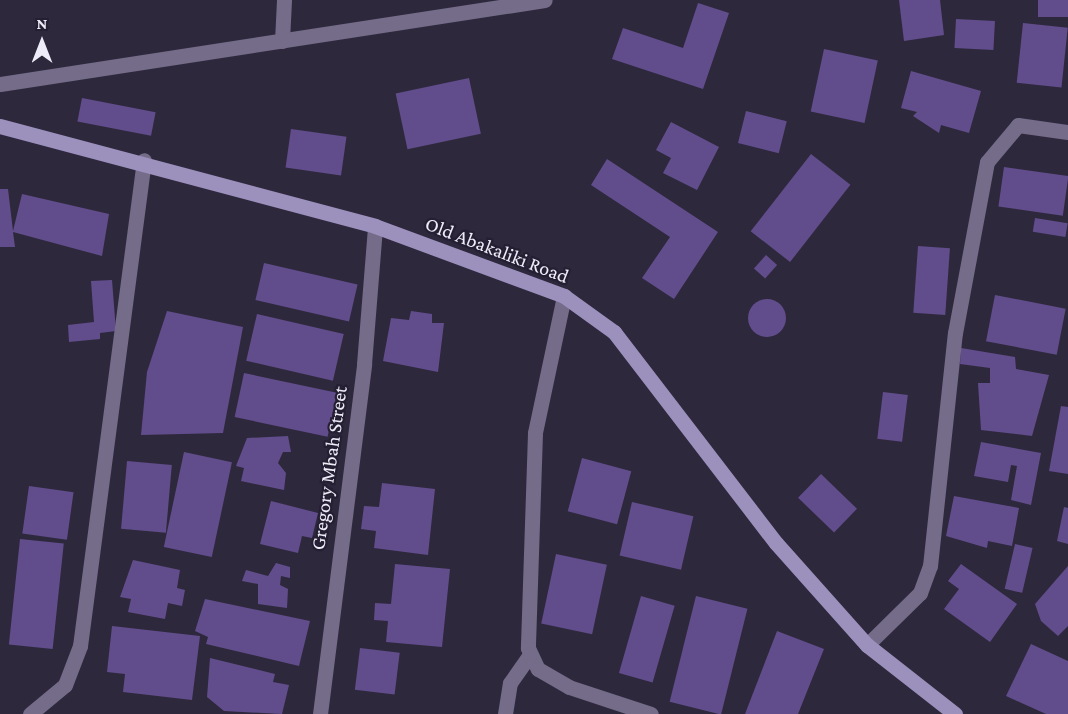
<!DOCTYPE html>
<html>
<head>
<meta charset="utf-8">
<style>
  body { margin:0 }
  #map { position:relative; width:1068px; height:714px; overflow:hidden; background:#2e283d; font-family:"Crimson Pro",serif }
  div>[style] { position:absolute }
  .building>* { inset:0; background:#614d8b; transform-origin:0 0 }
  .round { border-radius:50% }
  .minor>* { height:15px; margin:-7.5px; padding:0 7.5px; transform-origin:7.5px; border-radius:7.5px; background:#746c89 }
  .secondary>* { height:15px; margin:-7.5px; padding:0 7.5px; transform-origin:7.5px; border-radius:7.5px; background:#9c90bd }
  span { translate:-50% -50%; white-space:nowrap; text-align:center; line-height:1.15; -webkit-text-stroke:4.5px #251f33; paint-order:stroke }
  .street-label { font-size:20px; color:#efecf9 }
  .north { position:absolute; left:12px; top:12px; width:60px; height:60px; -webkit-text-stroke:4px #251f33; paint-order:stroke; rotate:0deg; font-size:16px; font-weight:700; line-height:24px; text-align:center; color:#efecf9 }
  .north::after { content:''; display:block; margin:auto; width:21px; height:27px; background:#efecf9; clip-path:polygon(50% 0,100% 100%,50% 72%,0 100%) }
</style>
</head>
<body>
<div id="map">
  <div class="building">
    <i style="clip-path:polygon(899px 0,940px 0,944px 35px,904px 41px)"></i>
    <i style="left:1038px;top:0;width:30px;height:17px"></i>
    <i style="clip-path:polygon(698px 3px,729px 13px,703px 89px,612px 59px,623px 28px,683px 48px)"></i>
    <i style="left:956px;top:19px;width:39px;height:29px;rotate:3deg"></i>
    <i style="left:1023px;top:23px;width:45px;height:60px;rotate:6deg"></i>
    <i style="left:824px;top:49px;width:55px;height:64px;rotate:12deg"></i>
    <i style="clip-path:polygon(911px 71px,981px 91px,969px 133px,941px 125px,939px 133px,913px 116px,917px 112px,901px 108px)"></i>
    <i style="left:469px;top:78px;width:57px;height:75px;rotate:78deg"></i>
    <i style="left:82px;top:98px;width:75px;height:24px;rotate:11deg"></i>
    <i style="left:746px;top:111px;width:42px;height:33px;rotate:14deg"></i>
    <i style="clip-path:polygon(671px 122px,719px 147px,697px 190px,663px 173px,671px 158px,656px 150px)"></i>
    <i style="left:291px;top:129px;width:56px;height:39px;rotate:8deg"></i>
    <i style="left:811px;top:154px;width:50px;height:98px;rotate:38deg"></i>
    <i style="clip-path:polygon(607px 159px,718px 232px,674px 299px,642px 278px,670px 237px,591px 185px)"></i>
    <i style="left:1004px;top:167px;width:65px;height:40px;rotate:8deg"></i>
    <i style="clip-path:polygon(0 189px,8px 189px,13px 231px,22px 194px,109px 214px,102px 256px,13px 232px,15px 247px,0 247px)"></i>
    <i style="left:1035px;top:218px;width:33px;height:14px;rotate:9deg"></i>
    <i style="left:918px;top:246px;width:32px;height:67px;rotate:4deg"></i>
    <i style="left:766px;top:255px;width:15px;height:18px;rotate:42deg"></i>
    <i style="left:264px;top:263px;width:96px;height:38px;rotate:13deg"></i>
    <i style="clip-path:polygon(112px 280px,116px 331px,100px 333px,100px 339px,69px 342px,68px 325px,94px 322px,91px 281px)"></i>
    <i style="left:995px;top:295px;width:72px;height:47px;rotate:11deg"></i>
    <i class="round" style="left:748px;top:299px;width:38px;height:38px"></i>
    <i style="clip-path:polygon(167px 311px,243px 327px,223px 433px,141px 435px,147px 372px)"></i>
    <i style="clip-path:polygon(411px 311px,432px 314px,432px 323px,444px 323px,438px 372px,383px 361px,391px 318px,409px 320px)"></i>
    <i style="left:257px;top:314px;width:89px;height:48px;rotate:13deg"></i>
    <i style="clip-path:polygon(961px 348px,1015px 357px,1016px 369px,1049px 375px,1032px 436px,981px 430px,978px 383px,990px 383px,990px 368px,960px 364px)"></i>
    <i style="left:244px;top:373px;width:95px;height:45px;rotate:12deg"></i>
    <i style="left:883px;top:392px;width:25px;height:47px;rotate:7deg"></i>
    <i style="clip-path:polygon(1061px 406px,1068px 407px,1068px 474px,1049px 471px)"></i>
    <i style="clip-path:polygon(288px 436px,291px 452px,283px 452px,278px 463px,286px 473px,284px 490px,241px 481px,244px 468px,236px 466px,247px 438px)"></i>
    <i style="clip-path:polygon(981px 442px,1041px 453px,1031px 505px,1011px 500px,1017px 466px,1011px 465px,1008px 482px,974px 476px)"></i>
    <i style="left:184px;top:452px;width:49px;height:97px;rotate:12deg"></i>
    <i style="left:582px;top:458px;width:51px;height:55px;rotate:15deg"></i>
    <i style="left:127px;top:461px;width:45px;height:68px;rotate:5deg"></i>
    <i style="left:821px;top:474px;width:50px;height:33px;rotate:44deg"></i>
    <i style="clip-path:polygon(382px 483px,435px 489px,428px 555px,374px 548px,376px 531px,361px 529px,364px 506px,379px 507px)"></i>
    <i style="left:29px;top:486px;width:45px;height:48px;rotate:8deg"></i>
    <i style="clip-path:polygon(954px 496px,1019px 508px,1012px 546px,988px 541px,987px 548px,946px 536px)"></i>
    <i style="clip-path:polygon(271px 501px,318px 513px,312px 538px,302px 536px,298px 553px,260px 544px)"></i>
    <i style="left:632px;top:502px;width:63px;height:55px;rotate:13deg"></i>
    <i style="clip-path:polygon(1064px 507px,1068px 508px,1068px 544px,1057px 541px)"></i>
    <i style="left:20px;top:539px;width:44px;height:106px;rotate:6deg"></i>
    <i style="left:1015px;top:544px;width:18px;height:46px;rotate:13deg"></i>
    <i style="left:556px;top:554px;width:52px;height:71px;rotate:12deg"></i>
    <i style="clip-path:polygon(133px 560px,180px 570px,177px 588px,185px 590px,182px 606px,168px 603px,165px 619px,128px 612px,131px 599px,120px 597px)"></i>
    <i style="clip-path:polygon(276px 563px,290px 567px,290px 578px,281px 576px,280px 585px,288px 589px,287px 608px,258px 604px,258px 584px,242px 581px,246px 570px,268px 576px)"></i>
    <i style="clip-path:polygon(395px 564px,450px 569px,442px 647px,386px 642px,388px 621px,374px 620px,375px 603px,391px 604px)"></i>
    <i style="clip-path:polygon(961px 564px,1017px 604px,990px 642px,944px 609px,959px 589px,948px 581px)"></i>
    <i style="clip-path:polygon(1068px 566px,1068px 626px,1058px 636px,1041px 621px,1035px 604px)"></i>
    <i style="left:641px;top:596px;width:35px;height:80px;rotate:16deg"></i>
    <i style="left:696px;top:596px;width:53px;height:109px;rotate:14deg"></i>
    <i style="clip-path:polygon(205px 599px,310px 621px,299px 666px,206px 644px,208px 637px,195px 631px)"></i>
    <i style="clip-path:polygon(112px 626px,200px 636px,192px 700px,123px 692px,125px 674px,107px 672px)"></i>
    <i style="clip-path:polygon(777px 631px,824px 649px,798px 714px,745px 714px)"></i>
    <i style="clip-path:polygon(1031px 644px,1068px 661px,1068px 714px,1046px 714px,1006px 696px)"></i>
    <i style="left:360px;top:648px;width:40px;height:42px;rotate:7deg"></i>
    <i style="clip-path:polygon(210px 658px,275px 674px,273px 682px,289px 685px,282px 714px,224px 711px,207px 697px)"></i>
  </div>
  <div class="minor">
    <i style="left:282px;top:41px;width:41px;rotate:-87.2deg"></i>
    <i style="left:0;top:84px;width:551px;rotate:-8.76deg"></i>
    <i style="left:564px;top:296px;width:140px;rotate:102deg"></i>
    <i style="left:535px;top:433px;width:215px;rotate:91.9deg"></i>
    <i style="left:528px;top:648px;width:23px;rotate:65deg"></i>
    <i style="left:538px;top:669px;width:36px;rotate:30deg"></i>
    <i style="left:569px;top:687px;width:86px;rotate:18.2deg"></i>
    <i style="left:867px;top:645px;width:74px;rotate:-44.5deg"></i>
    <i style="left:920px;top:593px;width:29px;rotate:-70deg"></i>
    <i style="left:930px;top:566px;width:234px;rotate:-83.9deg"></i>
    <i style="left:955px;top:333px;width:174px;rotate:-79.4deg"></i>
    <i style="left:987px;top:162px;width:48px;rotate:-50deg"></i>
    <i style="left:1018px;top:125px;width:50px;rotate:8deg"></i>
    <i style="left:30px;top:714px;width:45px;rotate:-39.6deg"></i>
    <i style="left:65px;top:685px;width:42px;rotate:-69deg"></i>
    <i style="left:80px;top:646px;width:490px;rotate:-82.5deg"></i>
    <i style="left:320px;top:714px;width:353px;rotate:-82.8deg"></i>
    <i style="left:364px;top:364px;width:138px;rotate:-85.4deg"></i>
    <i style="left:505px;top:714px;width:31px;rotate:-81deg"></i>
    <i style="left:510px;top:683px;width:35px;rotate:-55deg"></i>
  </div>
  <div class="secondary">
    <i style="left:0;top:126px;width:388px;rotate:14.9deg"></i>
    <i style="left:375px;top:226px;width:202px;rotate:20.3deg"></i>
    <i style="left:564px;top:296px;width:62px;rotate:35.8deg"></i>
    <i style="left:614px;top:332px;width:266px;rotate:52.5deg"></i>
    <i style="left:776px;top:543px;width:137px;rotate:48.3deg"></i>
    <i style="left:867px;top:645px;width:112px;rotate:38.1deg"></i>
  </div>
  <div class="street-label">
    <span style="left:497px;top:250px;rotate:21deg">Old Abakaliki Road</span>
    <span style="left:329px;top:468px;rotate:-82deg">Gregory Mbah Street</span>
  </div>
  <div class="north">N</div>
</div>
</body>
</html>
